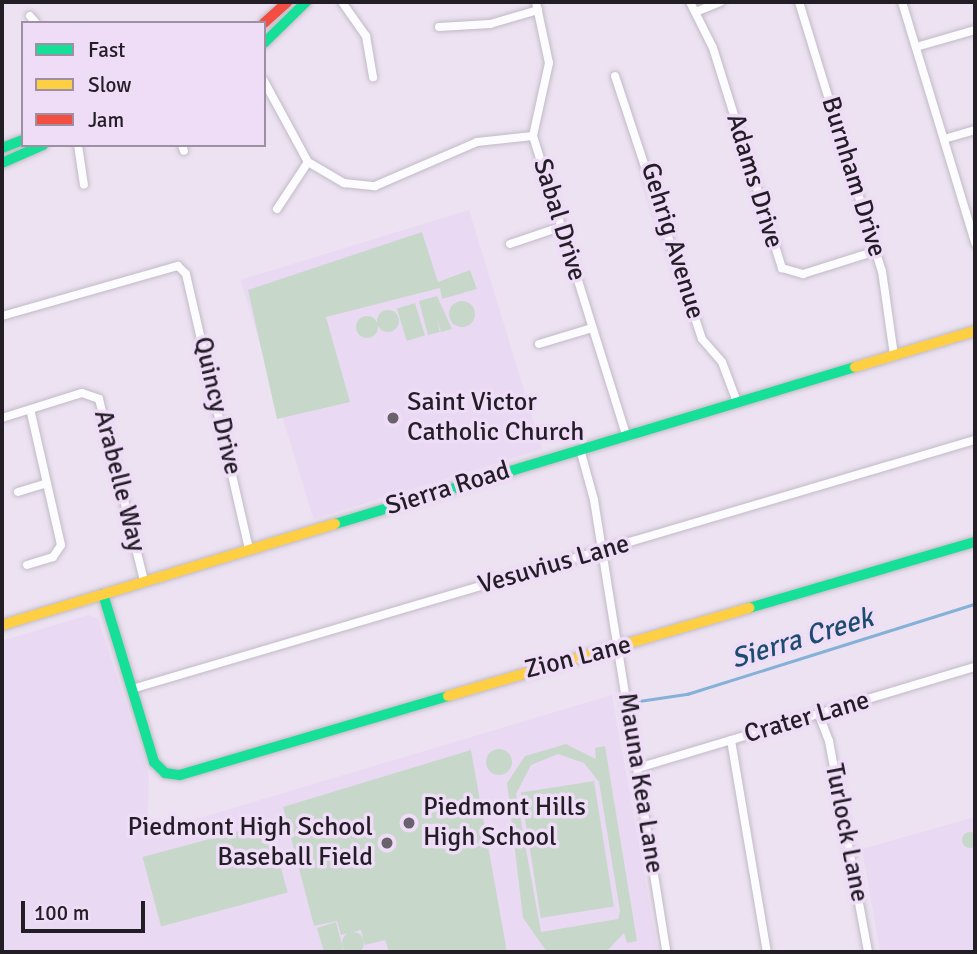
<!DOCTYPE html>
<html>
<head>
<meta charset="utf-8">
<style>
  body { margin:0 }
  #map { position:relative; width:977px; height:954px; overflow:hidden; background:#ece2f1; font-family:Signika,sans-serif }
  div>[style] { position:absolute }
  .built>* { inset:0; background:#ead9f2; transform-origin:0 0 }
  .green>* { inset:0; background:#c7d8ca; transform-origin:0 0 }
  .round { border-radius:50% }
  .stream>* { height:2.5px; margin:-1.25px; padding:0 1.25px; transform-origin:1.25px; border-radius:1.25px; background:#85b0d8 }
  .roads { filter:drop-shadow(0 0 2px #c2bac6) drop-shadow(0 0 2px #c2bac6) }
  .street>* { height:8px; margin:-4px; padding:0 4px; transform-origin:4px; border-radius:4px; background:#fcfbfd }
  .fast>* { height:10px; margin:-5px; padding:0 5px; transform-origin:5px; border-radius:5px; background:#16e098 }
  .slow>* { height:10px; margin:-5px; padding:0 5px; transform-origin:5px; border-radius:5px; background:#ffcf43 }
  .jam>* { height:10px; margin:-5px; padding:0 5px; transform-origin:5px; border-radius:5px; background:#f24e42 }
  .dots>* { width:19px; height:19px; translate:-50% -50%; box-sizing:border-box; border:4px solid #efdcf7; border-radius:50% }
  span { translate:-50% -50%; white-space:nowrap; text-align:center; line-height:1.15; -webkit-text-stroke:7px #efdcf7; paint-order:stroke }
  .street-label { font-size:26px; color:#231d26 }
  .poi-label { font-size:26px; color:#231d26 }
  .left { translate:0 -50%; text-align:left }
  .right { translate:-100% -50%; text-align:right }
  .water-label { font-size:28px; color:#1c4c70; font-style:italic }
  .frame { position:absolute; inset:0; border:4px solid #231d26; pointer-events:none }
  .legend { position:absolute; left:21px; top:21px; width:245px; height:126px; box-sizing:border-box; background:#efdcf7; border:2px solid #9d90a3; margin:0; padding:9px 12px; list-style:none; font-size:21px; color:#231d26 }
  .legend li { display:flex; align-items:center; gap:14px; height:35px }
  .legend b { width:35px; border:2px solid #9d90a3 }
  .scale { position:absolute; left:21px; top:901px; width:124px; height:32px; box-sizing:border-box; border:4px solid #231d26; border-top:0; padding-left:9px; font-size:21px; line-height:24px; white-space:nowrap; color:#231d26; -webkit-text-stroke:5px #efdcf7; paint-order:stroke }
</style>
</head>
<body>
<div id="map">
  <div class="built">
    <i style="left:469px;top:210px;width:250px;height:239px;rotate:73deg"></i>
    <i style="clip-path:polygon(88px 615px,98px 619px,149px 775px,147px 827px,193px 820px,612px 695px,658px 952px,2px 952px,2px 641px)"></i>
    <i style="clip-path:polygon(975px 817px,975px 952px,880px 952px,862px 849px)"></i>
  </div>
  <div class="green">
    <i style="clip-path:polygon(422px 232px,438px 282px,470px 270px,477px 289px,442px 299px,440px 288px,326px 317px,350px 402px,277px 419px,248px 290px)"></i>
    <i style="clip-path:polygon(437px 296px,452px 329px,441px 332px,436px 316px,440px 332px,428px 335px,419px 301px)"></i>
    <i class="round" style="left:449px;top:301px;width:26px;height:26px"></i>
    <i style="left:415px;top:303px;width:34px;height:19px;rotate:73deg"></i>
    <i class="round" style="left:377px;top:310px;width:22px;height:22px"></i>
    <i class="round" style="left:356px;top:316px;width:22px;height:22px"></i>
    <i style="clip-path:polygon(evenodd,566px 744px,596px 759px,595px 748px,605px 746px,637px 941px,627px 943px,624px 933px,606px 952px,547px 952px,523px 918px,507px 783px,525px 756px,566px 744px,558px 754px,584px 763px,599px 782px,620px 911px,618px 919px,541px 932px,516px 794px,531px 765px,558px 754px)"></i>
    <i class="round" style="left:486px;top:749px;width:26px;height:26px"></i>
    <i style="clip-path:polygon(471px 750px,507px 952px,389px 952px,385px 940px,365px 945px,361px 930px,341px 935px,337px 921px,314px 926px,283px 807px)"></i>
    <i style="left:594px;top:781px;width:127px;height:74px;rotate:81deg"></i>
    <i style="left:269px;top:823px;width:72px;height:131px;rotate:75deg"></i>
    <i class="round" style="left:962px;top:832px;width:16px;height:16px"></i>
    <i style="clip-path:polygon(336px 922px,344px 952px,324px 952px,317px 928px)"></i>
    <i class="round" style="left:342px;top:932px;width:22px;height:22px"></i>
  </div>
  <div class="stream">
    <i style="left:639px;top:701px;width:49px;rotate:-8.3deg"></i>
    <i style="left:687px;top:694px;width:302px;rotate:-17.4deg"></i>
  </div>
  <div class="roads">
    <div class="street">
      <i style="left:342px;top:2px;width:42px;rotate:54.8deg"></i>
      <i style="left:366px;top:36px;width:42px;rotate:80.3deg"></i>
      <i style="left:536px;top:2px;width:62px;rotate:78deg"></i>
      <i style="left:549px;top:63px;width:75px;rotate:102.4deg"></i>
      <i style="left:533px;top:136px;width:313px;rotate:72.7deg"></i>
      <i style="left:690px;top:2px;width:51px;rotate:63.4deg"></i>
      <i style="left:713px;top:48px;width:231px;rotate:72.6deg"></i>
      <i style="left:782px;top:268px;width:22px;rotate:16deg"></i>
      <i style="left:803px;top:274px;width:77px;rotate:-17.5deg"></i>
      <i style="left:799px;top:2px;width:282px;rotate:72.9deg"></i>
      <i style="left:882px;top:271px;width:85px;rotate:81.9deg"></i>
      <i style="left:902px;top:2px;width:252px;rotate:73.1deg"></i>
      <i style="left:698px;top:11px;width:24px;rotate:-22deg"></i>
      <i style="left:30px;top:16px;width:9px;rotate:49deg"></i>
      <i style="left:439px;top:27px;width:51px;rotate:-3.4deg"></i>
      <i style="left:490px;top:24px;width:50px;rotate:-16.3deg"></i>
      <i style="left:916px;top:47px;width:61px;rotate:-16.1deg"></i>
      <i style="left:615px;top:76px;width:277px;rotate:71.7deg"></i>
      <i style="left:702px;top:339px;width:30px;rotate:49deg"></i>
      <i style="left:722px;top:362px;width:43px;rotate:69.4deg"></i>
      <i style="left:264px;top:81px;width:92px;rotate:61.5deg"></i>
      <i style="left:308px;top:162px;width:42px;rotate:30.3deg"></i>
      <i style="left:344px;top:183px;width:31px;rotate:6deg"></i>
      <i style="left:375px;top:186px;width:111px;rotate:-23.3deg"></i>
      <i style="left:477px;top:142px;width:56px;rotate:-6.1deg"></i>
      <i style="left:944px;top:139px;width:32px;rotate:-16deg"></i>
      <i style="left:78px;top:145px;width:40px;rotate:81.5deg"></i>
      <i style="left:182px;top:145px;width:6px;rotate:72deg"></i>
      <i style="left:277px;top:209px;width:56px;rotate:-56.6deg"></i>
      <i style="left:510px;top:244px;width:53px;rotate:-18.8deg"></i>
      <i style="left:2px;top:316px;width:183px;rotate:-15.9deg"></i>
      <i style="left:178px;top:266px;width:11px;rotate:45deg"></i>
      <i style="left:186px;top:274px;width:283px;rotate:77.1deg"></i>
      <i style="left:539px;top:344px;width:55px;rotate:-16.8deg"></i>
      <i style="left:2px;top:418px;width:84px;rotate:-17.4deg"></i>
      <i style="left:82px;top:393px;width:18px;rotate:19deg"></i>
      <i style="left:99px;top:399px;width:187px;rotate:76.1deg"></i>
      <i style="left:580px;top:449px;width:53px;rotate:74.6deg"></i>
      <i style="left:594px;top:500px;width:458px;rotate:80.9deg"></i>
      <i style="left:18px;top:492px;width:30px;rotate:-17deg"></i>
      <i style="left:27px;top:565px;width:27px;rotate:-17deg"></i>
      <i style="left:53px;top:557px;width:14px;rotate:-56deg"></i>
      <i style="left:61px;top:545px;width:139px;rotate:-102.8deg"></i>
      <i style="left:132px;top:689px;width:879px;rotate:-16.46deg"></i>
      <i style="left:819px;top:715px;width:28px;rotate:69deg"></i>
      <i style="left:829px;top:741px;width:215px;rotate:79.5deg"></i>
      <i style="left:731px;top:740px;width:215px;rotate:80.4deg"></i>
      <i style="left:638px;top:768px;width:352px;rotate:-16.7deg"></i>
    </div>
    <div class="fast">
      <i style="left:264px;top:43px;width:59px;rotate:-44.3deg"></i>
      <i style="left:2px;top:148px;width:22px;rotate:-21deg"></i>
      <i style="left:2px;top:163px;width:45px;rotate:-23.7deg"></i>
      <i style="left:335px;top:524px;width:543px;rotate:-16.8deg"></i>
      <i style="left:103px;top:594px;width:176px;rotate:73.1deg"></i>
      <i style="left:154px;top:762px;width:16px;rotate:45deg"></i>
      <i style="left:165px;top:773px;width:15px;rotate:8deg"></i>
      <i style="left:180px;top:775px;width:279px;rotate:-16.4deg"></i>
      <i style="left:749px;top:608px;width:235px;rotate:-16.3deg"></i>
    </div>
    <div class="slow">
      <i style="left:855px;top:367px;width:125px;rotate:-16.7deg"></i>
      <i style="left:2px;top:625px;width:348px;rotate:-16.9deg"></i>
      <i style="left:448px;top:696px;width:314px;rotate:-16.3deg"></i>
    </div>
    <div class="jam">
      <i style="left:264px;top:23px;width:31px;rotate:-42deg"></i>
    </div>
  </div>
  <div class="dots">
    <i style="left:393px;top:418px;background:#69626d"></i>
    <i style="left:409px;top:823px;background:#69626d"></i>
    <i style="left:387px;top:843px;background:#69626d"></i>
  </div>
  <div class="street-label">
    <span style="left:853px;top:177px;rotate:73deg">Burnham Drive</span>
    <span style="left:754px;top:181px;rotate:73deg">Adams Drive</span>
    <span style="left:559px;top:220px;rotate:73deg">Sabal Drive</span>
    <span style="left:672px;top:241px;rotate:73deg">Gehrig Avenue</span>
    <span style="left:217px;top:406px;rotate:77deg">Quincy Drive</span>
    <span style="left:119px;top:481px;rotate:76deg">Arabelle Way</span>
    <span style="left:448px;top:489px;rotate:-17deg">Sierra Road</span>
    <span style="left:554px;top:565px;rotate:-16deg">Vesuvius Lane</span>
    <span style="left:578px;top:658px;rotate:-14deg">Zion Lane</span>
    <span style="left:807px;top:718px;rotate:-16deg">Crater Lane</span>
    <span style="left:640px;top:783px;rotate:81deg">Mauna Kea Lane</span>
    <span style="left:846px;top:833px;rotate:79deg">Turlock Lane</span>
  </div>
  <div class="poi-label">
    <span class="left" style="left:407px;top:418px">Saint Victor<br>Catholic Church</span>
    <span class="left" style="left:423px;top:823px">Piedmont Hills<br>High School</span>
    <span class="right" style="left:373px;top:843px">Piedmont High School<br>Baseball Field</span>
  </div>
  <div class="water-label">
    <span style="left:802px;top:638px;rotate:-17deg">Sierra Creek</span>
  </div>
  <div class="frame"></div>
  <ul class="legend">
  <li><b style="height:9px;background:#16e098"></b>Fast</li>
  <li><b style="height:9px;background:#ffcf43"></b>Slow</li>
  <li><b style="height:9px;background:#f24e42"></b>Jam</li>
  </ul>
  <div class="scale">100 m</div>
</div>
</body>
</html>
